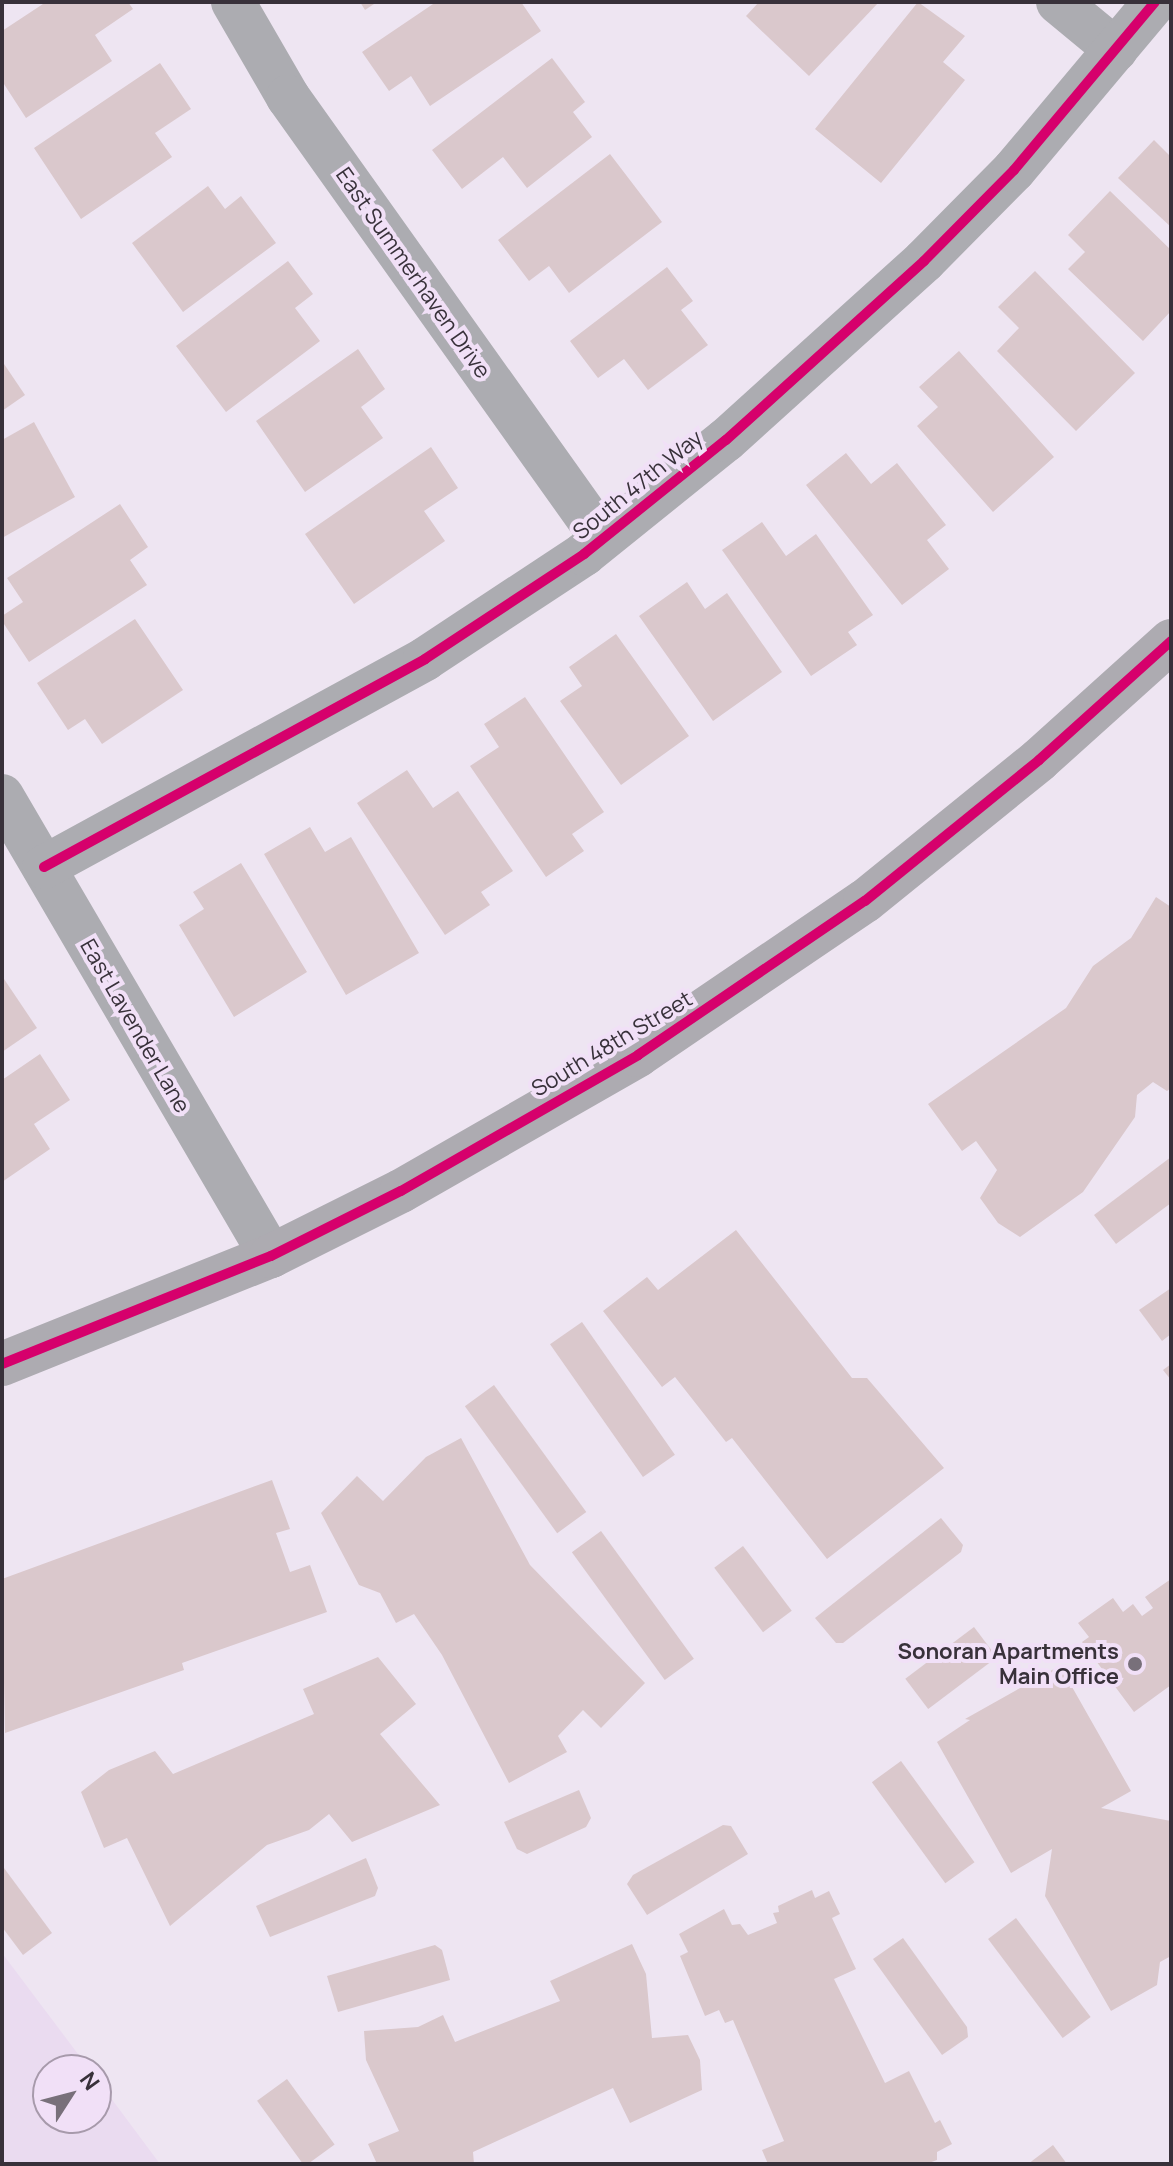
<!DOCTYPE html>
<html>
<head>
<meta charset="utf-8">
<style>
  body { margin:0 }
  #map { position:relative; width:1173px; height:2166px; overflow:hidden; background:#eee5f2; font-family:Manrope,sans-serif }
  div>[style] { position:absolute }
  .built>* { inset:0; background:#eadbf0 }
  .building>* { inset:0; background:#dac8cc; transform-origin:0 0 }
  .street>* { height:44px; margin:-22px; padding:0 22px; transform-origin:22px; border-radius:22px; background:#acacb1 }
  .secondary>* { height:44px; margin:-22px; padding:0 22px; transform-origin:22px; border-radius:22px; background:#adabb1 }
  .cycleway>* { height:10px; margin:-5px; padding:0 5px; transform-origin:5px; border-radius:5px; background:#d6006c }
  .dots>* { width:22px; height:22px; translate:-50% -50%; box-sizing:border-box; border:4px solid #f1e0f7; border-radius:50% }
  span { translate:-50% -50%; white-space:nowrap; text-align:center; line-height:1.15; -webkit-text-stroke:8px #f1e0f7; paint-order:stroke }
  .street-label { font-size:22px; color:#38313a }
  .poi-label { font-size:22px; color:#38313a; font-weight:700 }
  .right { translate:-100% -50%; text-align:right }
  .frame { position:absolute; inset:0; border:4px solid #38313a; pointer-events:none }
  .north { position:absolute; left:32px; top:2054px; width:80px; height:80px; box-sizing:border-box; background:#f1e0f7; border:2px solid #a79aab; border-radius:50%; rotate:54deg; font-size:22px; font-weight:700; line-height:32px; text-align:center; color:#38313a }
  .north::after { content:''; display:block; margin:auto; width:28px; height:36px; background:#78707a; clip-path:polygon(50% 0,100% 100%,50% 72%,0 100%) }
</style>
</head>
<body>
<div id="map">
  <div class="built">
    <i style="clip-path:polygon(2px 1953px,90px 2070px,48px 2070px,48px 2118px,96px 2118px,96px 2078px,160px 2164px,2px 2164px)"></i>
  </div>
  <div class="building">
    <i style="clip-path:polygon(46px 2px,128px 2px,133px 9px,95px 35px,112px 61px,26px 118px,2px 81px,2px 31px)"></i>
    <i style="clip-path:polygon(360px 2px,377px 2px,365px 10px)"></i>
    <i style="clip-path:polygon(436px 2px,521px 2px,541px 31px,430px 106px,411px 76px,389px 91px,362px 52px)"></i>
    <i style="clip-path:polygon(759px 2px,879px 2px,809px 76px,746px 16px)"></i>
    <i style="clip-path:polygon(918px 2px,965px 36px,943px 62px,965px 80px,881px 183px,815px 129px)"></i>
    <i style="clip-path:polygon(552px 58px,585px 102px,573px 112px,592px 137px,527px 188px,503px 157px,462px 189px,432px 150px)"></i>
    <i style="clip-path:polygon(160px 63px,191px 109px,155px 133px,172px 157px,81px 219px,34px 148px)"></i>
    <i style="clip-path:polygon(1154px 140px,1171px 157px,1171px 227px,1118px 178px)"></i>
    <i style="clip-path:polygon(610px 154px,662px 222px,569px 293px,549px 266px,529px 281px,498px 240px)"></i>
    <i style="clip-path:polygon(208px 186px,225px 209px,241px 196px,276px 243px,183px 312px,132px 243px)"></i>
    <i style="clip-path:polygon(1110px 191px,1171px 250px,1171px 311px,1143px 341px,1068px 269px,1085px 252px,1068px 235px)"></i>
    <i style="clip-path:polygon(288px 261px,313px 294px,295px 308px,320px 341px,226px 412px,176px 346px)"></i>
    <i style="clip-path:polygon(667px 267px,693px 301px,681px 310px,708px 345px,648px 390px,624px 359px,598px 378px,570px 341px)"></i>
    <i style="clip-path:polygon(1035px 271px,1135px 373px,1076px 431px,997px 351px,1019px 328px,998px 307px)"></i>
    <i style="clip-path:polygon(358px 349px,385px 389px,361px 407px,383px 438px,305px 492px,256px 421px)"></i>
    <i style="clip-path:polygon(959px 351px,1054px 457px,993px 512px,917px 426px,938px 407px,919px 387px)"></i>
    <i style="clip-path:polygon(2px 361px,25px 395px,2px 411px)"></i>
    <i style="clip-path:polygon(34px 422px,75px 497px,2px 538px,2px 440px)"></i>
    <i style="clip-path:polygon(431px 447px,458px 488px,424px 511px,445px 541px,354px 604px,305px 534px)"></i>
    <i style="clip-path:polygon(846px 453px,871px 484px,897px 463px,946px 525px,927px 540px,949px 569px,902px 605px,806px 485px)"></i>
    <i style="clip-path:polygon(120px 504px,148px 547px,130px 560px,147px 585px,29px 662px,2px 621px,2px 616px,23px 602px,7px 578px)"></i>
    <i style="clip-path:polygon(762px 522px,786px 556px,816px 534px,873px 615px,848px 632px,857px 645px,811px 676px,722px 550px)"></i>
    <i style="clip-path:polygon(687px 582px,705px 609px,727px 593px,782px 672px,713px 721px,639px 616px)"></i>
    <i style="clip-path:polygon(135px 619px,183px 690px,102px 744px,85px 719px,68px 730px,37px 683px)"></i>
    <i style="clip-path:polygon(616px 634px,689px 736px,621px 785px,560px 701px,582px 686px,569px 667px)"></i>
    <i style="clip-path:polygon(525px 697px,604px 812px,572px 834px,584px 851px,546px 877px,470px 766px,499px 747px,484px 724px)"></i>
    <i style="clip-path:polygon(407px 770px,433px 808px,458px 791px,513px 871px,481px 892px,490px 905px,445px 935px,357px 803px)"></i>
    <i style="clip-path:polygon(310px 827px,325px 852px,351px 837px,419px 953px,346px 995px,264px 854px)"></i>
    <i style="clip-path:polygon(241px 863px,307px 972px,234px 1017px,179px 925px,204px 909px,193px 892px)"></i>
    <i style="clip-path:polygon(1156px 897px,1171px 907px,1171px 1088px,1167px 1091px,1153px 1082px,1137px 1095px,1135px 1117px,1083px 1192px,1020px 1237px,998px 1223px,980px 1198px,997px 1170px,976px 1141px,962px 1151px,928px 1104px,1066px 1008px,1093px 966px,1131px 938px)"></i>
    <i style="clip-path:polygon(2px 976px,37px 1028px,2px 1052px)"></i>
    <i style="clip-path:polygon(40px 1054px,70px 1100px,34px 1124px,50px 1149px,2px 1182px,2px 1080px)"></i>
    <i style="clip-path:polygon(1171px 1157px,1171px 1203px,1116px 1244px,1094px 1215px)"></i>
    <i style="clip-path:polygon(736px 1230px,852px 1378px,867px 1378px,944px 1468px,827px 1559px,732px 1438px,726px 1442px,675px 1377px,662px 1387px,603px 1311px,647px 1277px,658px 1290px)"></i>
    <i style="clip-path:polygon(1171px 1288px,1171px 1334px,1162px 1341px,1139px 1310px)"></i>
    <i style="left:582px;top:1322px;width:162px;height:39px;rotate:55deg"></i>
    <i style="clip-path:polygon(1171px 1364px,1171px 1380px,1163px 1370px)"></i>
    <i style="left:494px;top:1385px;width:157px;height:36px;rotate:54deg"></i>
    <i style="clip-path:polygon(461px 1438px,530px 1565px,645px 1683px,601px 1728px,583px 1710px,558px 1736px,567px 1752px,509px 1783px,442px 1655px,414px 1614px,396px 1623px,380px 1593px,359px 1585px,321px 1513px,357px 1476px,383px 1501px,426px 1457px)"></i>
    <i style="clip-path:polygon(272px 1480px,290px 1529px,276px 1533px,290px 1572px,310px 1565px,327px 1612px,182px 1663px,184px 1670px,5px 1733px,2px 1579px)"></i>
    <i style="clip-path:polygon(941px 1518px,963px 1545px,961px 1552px,843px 1643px,836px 1643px,815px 1618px)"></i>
    <i style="left:601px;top:1531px;width:158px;height:36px;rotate:54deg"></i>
    <i style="left:743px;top:1546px;width:81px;height:36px;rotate:53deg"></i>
    <i style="clip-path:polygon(1171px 1579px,1171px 1685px,1134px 1712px,1082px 1642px,1089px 1637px,1078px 1623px,1113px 1598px,1123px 1612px,1133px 1604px,1142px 1616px,1153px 1608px,1145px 1597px)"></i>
    <i style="left:974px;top:1627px;width:38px;height:86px;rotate:53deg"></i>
    <i style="clip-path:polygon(378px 1657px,416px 1704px,380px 1734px,440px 1805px,352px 1842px,329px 1814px,309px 1830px,267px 1845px,170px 1926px,127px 1838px,104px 1848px,81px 1792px,109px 1770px,155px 1751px,173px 1774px,314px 1714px,303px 1689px)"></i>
    <i style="clip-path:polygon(1054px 1669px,1063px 1671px,1131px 1791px,1101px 1808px,1171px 1821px,1171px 1956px,1160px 1962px,1157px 1985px,1111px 2011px,1045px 1896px,1052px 1849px,1011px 1873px,937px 1742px,970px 1720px,965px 1719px)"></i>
    <i style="left:901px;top:1761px;width:125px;height:36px;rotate:54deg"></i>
    <i style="clip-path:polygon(579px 1790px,591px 1818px,586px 1827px,527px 1854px,517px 1849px,504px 1822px)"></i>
    <i style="clip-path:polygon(723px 1825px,731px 1826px,748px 1854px,647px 1915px,627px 1884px,633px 1875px)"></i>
    <i style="clip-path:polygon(366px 1858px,378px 1888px,375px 1896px,270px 1937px,256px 1906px)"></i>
    <i style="clip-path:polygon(4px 1868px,52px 1933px,23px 1955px,2px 1927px)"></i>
    <i style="clip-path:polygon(812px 1890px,815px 1898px,829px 1891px,840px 1914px,832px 1918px,856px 1969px,834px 1979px,885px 2083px,909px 2071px,935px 2123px,940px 2120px,952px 2144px,937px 2152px,937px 2160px,926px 2164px,768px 2164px,762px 2150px,784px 2141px,733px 2020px,725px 2023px,719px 2010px,705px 2016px,680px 1956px,688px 1952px,679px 1934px,724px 1909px,732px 1925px,740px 1924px,748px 1935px,777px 1923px,773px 1913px,779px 1912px,778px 1906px)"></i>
    <i style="left:1016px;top:1918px;width:124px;height:35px;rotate:53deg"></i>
    <i style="clip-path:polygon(903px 1938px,967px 2027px,968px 2037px,942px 2055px,873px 1959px)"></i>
    <i style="clip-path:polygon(632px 1944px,646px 1974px,652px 2038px,688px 2035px,700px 2060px,702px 2090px,630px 2123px,613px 2088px,473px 2152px,474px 2164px,377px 2164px,368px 2144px,399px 2131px,366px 2060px,364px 2031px,418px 2027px,443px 2015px,455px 2042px,560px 2001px,550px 1981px)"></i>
    <i style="clip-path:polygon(435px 1945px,442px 1950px,450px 1980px,338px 2012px,327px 1976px)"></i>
    <i style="left:287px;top:2079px;width:81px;height:37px;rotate:54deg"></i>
    <i style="clip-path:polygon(1053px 2145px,1067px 2164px,1028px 2164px)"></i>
  </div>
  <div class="street">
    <i style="left:233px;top:2px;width:110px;rotate:59.9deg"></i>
    <i style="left:288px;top:97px;width:541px;rotate:54.55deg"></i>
    <i style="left:1058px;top:2px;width:75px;rotate:39.6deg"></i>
    <i style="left:2px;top:796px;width:533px;rotate:59.68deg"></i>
    <i style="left:44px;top:867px;width:434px;rotate:-28.6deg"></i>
    <i style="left:425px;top:659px;width:191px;rotate:-33.4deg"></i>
    <i style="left:584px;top:554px;width:182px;rotate:-38.8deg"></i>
    <i style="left:726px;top:440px;width:267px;rotate:-42.1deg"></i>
    <i style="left:924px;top:261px;width:128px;rotate:-45.3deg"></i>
    <i style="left:1014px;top:170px;width:219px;rotate:-50deg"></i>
  </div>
  <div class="secondary">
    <i style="left:2px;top:1364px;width:290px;rotate:-21.9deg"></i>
    <i style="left:271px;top:1256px;width:145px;rotate:-26.6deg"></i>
    <i style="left:401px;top:1191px;width:273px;rotate:-29.8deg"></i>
    <i style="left:638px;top:1055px;width:274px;rotate:-34.2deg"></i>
    <i style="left:865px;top:901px;width:224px;rotate:-39deg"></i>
    <i style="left:1039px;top:760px;width:178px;rotate:-42deg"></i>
  </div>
  <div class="cycleway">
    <i style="left:44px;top:867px;width:434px;rotate:-28.6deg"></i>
    <i style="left:425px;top:659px;width:191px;rotate:-33.4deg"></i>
    <i style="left:584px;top:554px;width:182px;rotate:-38.8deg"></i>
    <i style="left:726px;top:440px;width:267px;rotate:-42.1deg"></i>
    <i style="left:924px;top:261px;width:128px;rotate:-45.3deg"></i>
    <i style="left:1014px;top:170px;width:219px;rotate:-50deg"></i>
    <i style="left:2px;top:1364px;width:290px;rotate:-21.9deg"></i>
    <i style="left:271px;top:1256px;width:145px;rotate:-26.6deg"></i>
    <i style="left:401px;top:1191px;width:273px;rotate:-29.8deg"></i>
    <i style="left:638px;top:1055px;width:274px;rotate:-34.2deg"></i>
    <i style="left:865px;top:901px;width:224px;rotate:-39deg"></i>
    <i style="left:1039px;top:760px;width:178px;rotate:-42deg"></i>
  </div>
  <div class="dots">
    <i style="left:1135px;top:1664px;background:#78707a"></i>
  </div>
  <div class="street-label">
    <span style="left:413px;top:273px;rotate:55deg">East Summerhaven Drive</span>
    <span style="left:638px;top:485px;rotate:-39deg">South 47th Way</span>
    <span style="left:135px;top:1026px;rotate:60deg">East Lavender Lane</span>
    <span style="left:612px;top:1044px;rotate:-31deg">South 48th Street</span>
  </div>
  <div class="poi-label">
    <span class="right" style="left:1119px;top:1664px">Sonoran Apartments<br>Main Office</span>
  </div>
  <div class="frame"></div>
  <div class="north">N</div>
</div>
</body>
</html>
